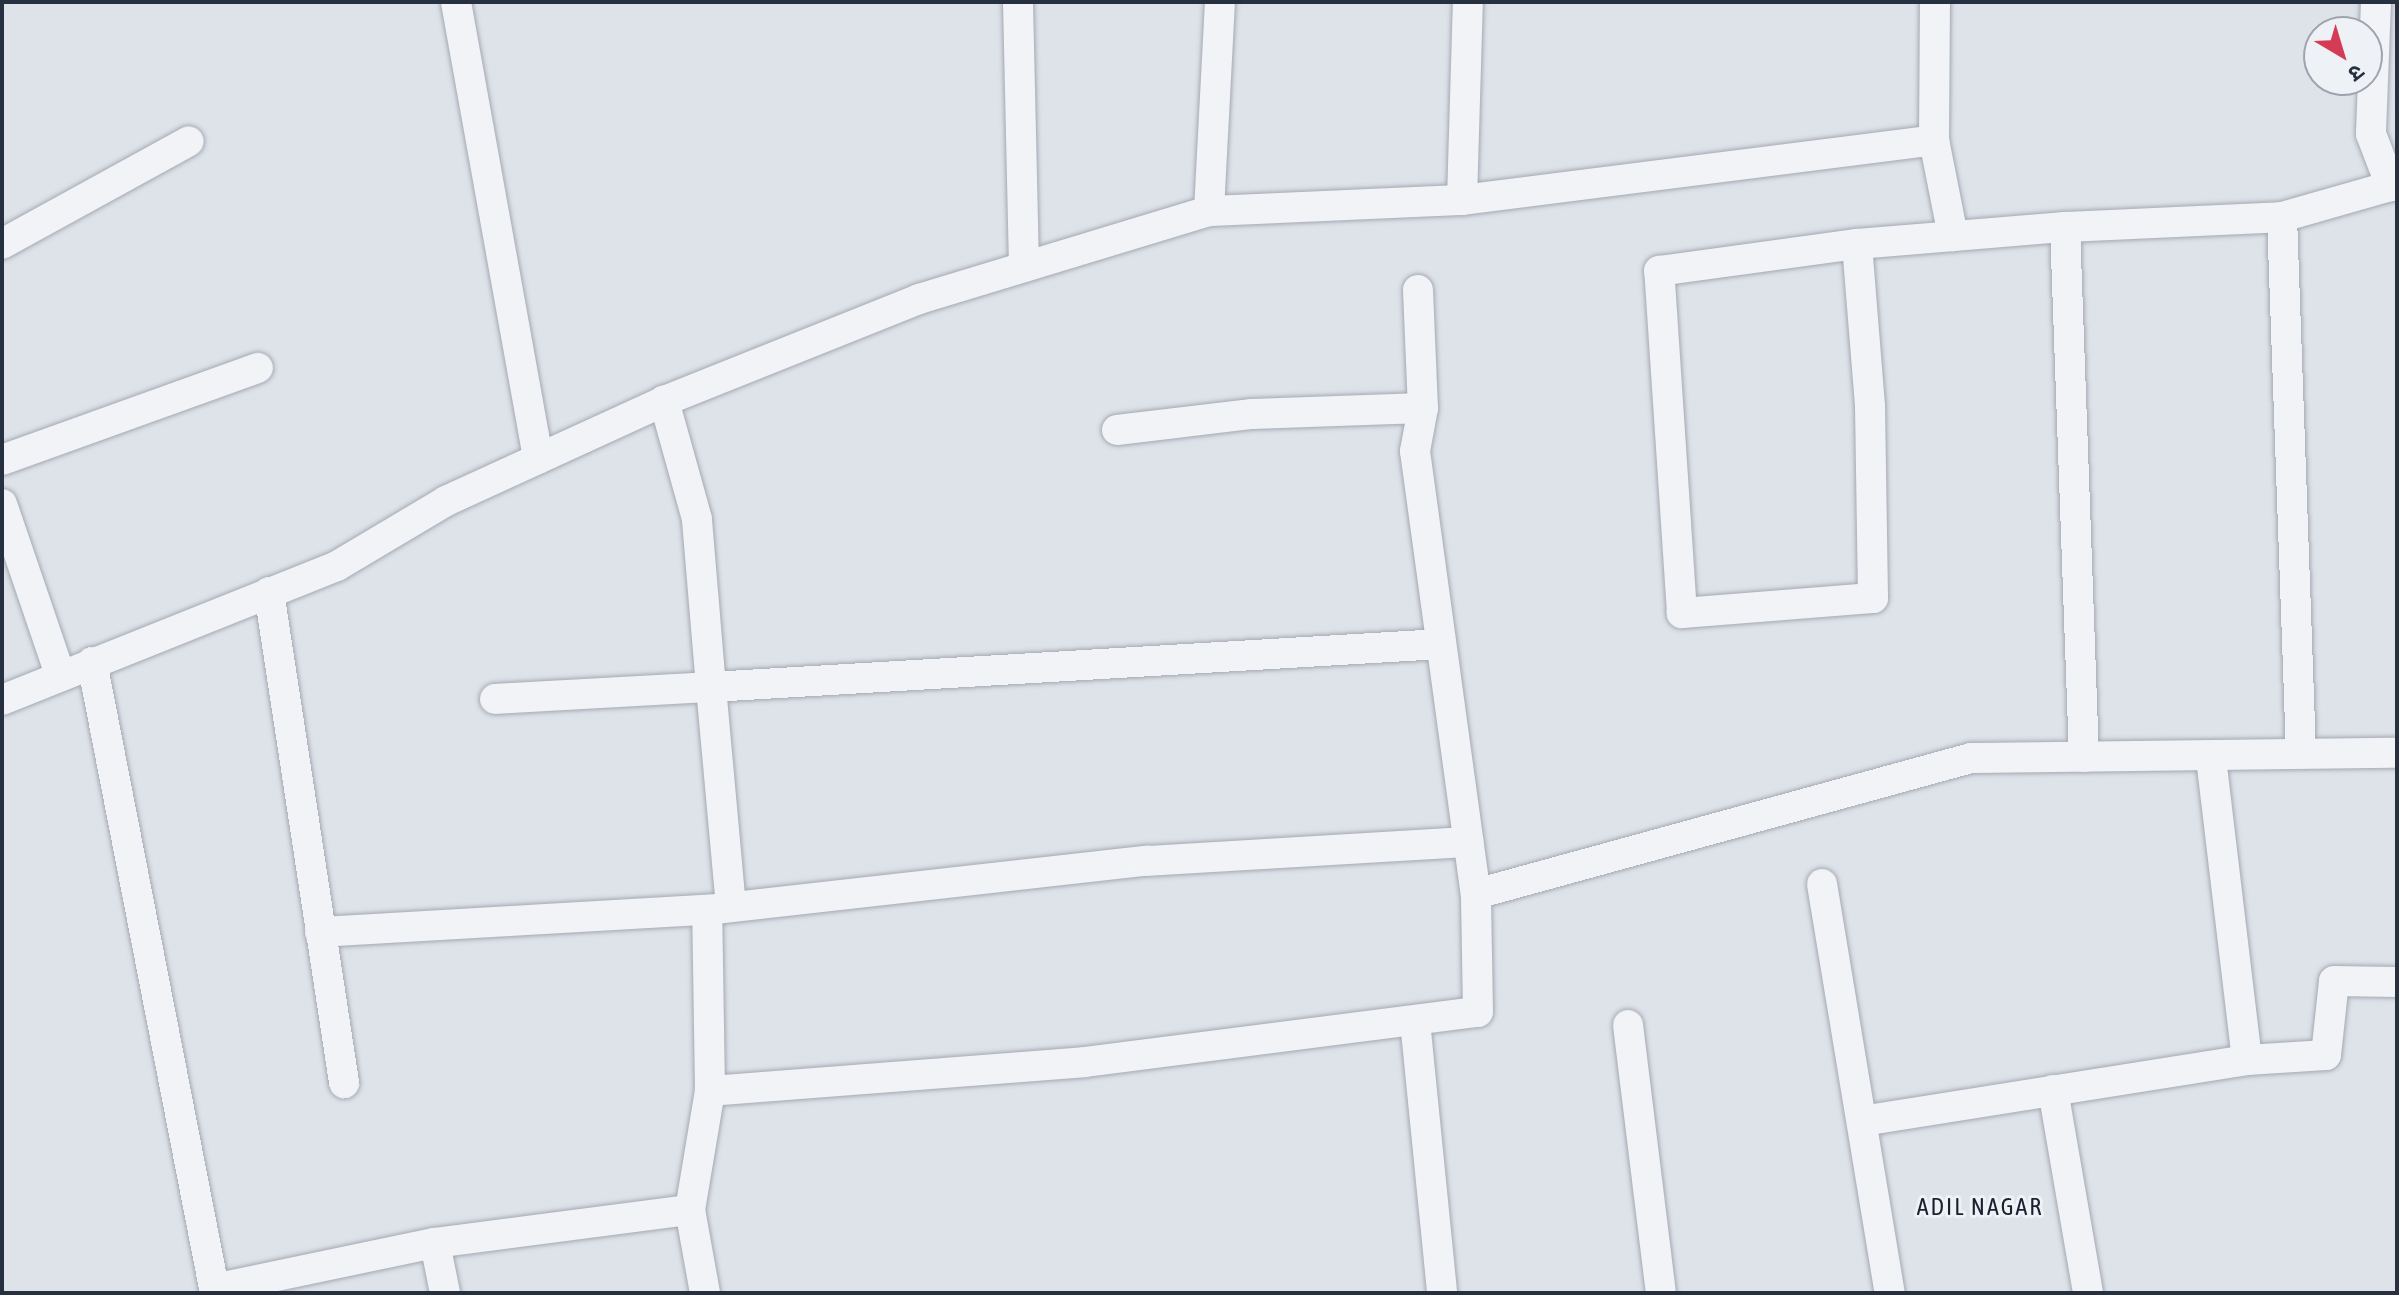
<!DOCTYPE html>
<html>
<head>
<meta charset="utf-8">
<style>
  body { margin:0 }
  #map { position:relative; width:2399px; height:1295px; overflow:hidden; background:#dee2e9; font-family:"Asap Condensed","Noto Sans Devanagari",sans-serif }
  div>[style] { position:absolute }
  .roads { filter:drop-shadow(0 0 2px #a3a9b3) drop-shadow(0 0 2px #a3a9b3) }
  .minor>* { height:30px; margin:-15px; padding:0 15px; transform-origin:15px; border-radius:15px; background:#f1f3f7 }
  span { translate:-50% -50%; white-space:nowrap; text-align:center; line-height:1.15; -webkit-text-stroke:6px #eef1f6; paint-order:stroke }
  .neighbourhood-label { font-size:24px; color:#192131; letter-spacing:2px }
  .frame { position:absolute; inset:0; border:4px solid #273040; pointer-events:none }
  .north { position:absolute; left:2303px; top:16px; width:80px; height:80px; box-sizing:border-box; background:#eef1f6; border:2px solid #9ea4ad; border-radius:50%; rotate:142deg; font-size:22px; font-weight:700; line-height:32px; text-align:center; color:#273040 }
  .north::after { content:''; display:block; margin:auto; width:28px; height:36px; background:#d43c55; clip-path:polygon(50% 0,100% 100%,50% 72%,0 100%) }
</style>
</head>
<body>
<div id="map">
  <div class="roads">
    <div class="minor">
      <i style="left:456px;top:2px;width:464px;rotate:79.8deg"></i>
      <i style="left:1018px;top:2px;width:265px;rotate:88.7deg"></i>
      <i style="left:2376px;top:2px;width:132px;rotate:92.2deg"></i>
      <i style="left:2371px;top:134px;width:56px;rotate:69deg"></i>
      <i style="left:2391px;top:186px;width:6px"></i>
      <i style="left:1934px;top:140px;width:138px;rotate:-89.6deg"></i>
      <i style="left:1462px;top:200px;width:198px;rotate:-88.3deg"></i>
      <i style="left:1209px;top:211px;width:209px;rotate:-87deg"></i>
      <i style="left:2065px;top:227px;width:530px;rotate:87.95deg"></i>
      <i style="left:2px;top:244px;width:213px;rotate:-28.8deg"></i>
      <i style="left:1857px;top:244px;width:163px;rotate:85.4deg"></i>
      <i style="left:1870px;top:406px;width:192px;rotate:89.1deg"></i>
      <i style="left:1873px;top:598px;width:192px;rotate:175.5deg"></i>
      <i style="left:1682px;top:613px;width:343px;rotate:-93.8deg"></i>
      <i style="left:1659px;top:271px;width:200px;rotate:-7.8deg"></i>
      <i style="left:1857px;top:244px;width:209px;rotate:-4.7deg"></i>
      <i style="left:2065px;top:227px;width:217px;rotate:-2.6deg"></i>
      <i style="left:1418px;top:290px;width:118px;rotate:87.6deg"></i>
      <i style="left:1423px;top:408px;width:44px;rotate:100.5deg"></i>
      <i style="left:1415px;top:451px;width:447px;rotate:82.2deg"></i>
      <i style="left:1476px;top:894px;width:513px;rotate:-15.36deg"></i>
      <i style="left:1971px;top:758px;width:426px;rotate:-0.7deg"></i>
      <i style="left:1117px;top:430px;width:136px;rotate:-6.8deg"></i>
      <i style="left:1252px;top:414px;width:171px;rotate:-2deg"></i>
      <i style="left:2px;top:460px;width:272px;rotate:-19.8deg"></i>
      <i style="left:2px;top:504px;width:180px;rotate:71.2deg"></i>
      <i style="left:269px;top:592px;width:497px;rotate:81.3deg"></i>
      <i style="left:92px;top:662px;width:643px;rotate:78.97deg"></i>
      <i style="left:495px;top:699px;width:216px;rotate:-3.2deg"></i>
      <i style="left:711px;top:687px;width:169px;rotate:-94.8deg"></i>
      <i style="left:697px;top:519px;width:123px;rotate:-105.6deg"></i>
      <i style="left:2px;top:700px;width:361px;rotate:-21.8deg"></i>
      <i style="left:337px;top:566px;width:127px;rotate:-30.8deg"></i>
      <i style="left:446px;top:501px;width:240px;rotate:-24.6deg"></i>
      <i style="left:664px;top:401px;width:275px;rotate:-21.8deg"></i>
      <i style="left:919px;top:299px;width:303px;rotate:-16.9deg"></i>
      <i style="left:1209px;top:211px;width:253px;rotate:-2.5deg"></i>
      <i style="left:1462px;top:200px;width:476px;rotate:-7.2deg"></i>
      <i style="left:1934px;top:140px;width:98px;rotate:78.8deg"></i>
      <i style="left:2301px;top:753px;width:536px;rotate:-92.03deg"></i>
      <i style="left:2282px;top:217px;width:113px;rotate:-15.9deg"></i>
      <i style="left:1822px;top:884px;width:415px;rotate:80.6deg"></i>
      <i style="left:731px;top:907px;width:221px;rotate:-95.2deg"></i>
      <i style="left:711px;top:687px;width:731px;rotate:-3.37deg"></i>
      <i style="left:320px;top:932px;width:388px;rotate:-3.3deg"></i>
      <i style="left:1415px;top:1021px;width:273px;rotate:84.3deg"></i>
      <i style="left:1628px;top:1025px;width:270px;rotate:83deg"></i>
      <i style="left:2247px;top:1060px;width:79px;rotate:-3.6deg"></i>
      <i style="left:2326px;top:1055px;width:74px;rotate:-83.8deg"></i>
      <i style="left:2334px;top:981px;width:63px;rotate:0.9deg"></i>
      <i style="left:2053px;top:1090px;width:206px;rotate:80.2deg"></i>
      <i style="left:710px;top:1091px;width:376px;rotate:-4.4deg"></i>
      <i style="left:1085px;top:1062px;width:396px;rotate:-7.3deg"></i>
      <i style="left:1478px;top:1012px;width:118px;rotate:-91deg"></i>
      <i style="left:1862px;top:1121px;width:390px;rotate:-9deg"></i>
      <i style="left:2247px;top:1060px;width:305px;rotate:-96.8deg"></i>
      <i style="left:435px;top:1243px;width:51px;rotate:78.7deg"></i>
      <i style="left:214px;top:1289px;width:226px;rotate:-11.8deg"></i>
      <i style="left:435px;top:1243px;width:257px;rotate:-7.4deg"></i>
      <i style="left:705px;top:1293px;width:84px;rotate:-100.2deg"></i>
      <i style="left:690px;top:1210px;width:121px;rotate:-80.5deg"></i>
      <i style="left:710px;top:1091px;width:181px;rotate:-90.9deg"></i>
      <i style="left:707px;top:910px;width:443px;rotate:-6.4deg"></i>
      <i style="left:1147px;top:861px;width:322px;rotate:-3.4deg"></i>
    </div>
  </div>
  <div class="neighbourhood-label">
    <span style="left:1980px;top:1207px">ADIL NAGAR</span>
  </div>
  <div class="frame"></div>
  <div class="north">उ</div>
</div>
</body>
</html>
